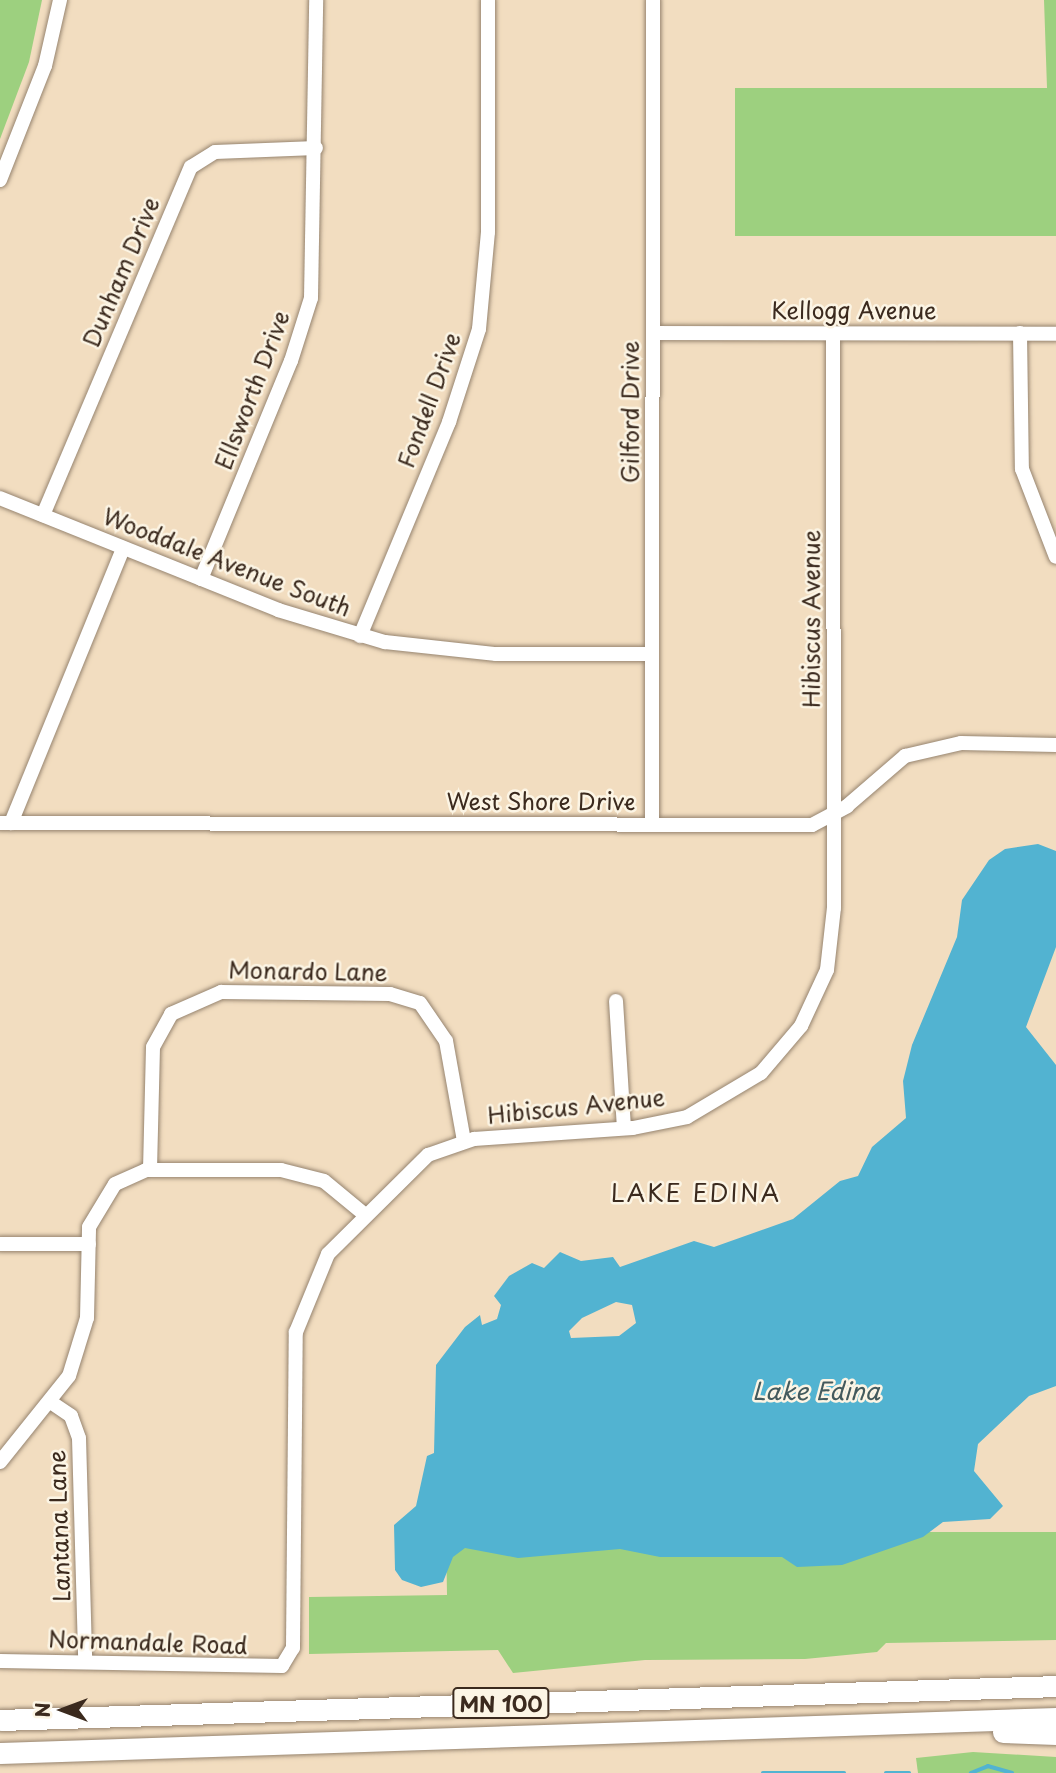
<!DOCTYPE html>
<html>
<head>
<meta charset="utf-8">
<style>
  body { margin:0 }
  #map { position:relative; width:1056px; height:1773px; overflow:hidden; background:#f2ddc0; font-family:"Playpen Sans",sans-serif }
  div>[style] { position:absolute }
  .green>* { inset:0; background:#9dd07f }
  .water>* { inset:0; background:#52b3d1 }
  .stream>* { height:3.5px; margin:-1.75px; padding:0 1.75px; transform-origin:1.75px; border-radius:1.75px; background:#52b3d1 }
  .roads { filter:drop-shadow(0 0 2px #96846f) drop-shadow(0 0 2px #96846f) }
  .minor>* { height:14px; margin:-7px; padding:0 7px; transform-origin:7px; border-radius:7px; background:#fff }
  .highway>* { height:21px; margin:-10.5px; padding:0 10.5px; transform-origin:10.5px; border-radius:10.5px; background:#fff }
  span { translate:-50% -50%; white-space:nowrap; text-align:center; line-height:1.15; -webkit-text-stroke:5px #fcf5e5; paint-order:stroke }
  .shield-label span { padding:2px 5px; background:#fcf5e5; border:2px solid; border-radius:5px; -webkit-text-stroke-width:0 }
  .shield-label { font-size:21px; color:#3b2a1e; font-weight:700 }
  .street-label { font-size:23px; color:#3b2a1e }
  .neighbourhood-label { font-size:24px; color:#3b2a1e; letter-spacing:2px }
  .water-label { font-size:24px; color:#435a5d; font-style:italic }
  .north { position:absolute; left:28px; top:1675px; width:70px; height:70px; -webkit-text-stroke:5px #fcf5e5; paint-order:stroke; rotate:270deg; font-size:19px; font-weight:700; line-height:28px; text-align:center; color:#3b2a1e }
  .north::after { content:''; display:block; margin:auto; width:24px; height:32px; background:#3b2a1e; clip-path:polygon(50% 0,100% 100%,50% 72%,0 100%) }
</style>
</head>
<body>
<div id="map">
  <div class="green">
    <i style="clip-path:polygon(0 0,42px 0,29px 62px,0 139px)"></i>
    <i style="clip-path:polygon(1044px 0,1056px 0,1056px 236px,735px 236px,735px 88px,1047px 88px)"></i>
    <i style="clip-path:polygon(446px 1532px,1056px 1532px,1056px 1640px,886px 1643px,877px 1652px,805px 1659px,645px 1660px,513px 1673px,498px 1650px,309px 1654px,309px 1597px,447px 1595px)"></i>
    <i style="clip-path:polygon(973px 1752px,1056px 1757px,1056px 1773px,918px 1773px,916px 1758px)"></i>
  </div>
  <div class="water">
    <i style="clip-path:polygon(evenodd,1038px 844px,1056px 851px,1056px 947px,1026px 1027px,1056px 1065px,1056px 1386px,1029px 1396px,978px 1444px,974px 1471px,1003px 1506px,990px 1519px,943px 1522px,923px 1537px,842px 1565px,797px 1567px,782px 1557px,660px 1557px,620px 1549px,518px 1558px,465px 1548px,453px 1557px,443px 1582px,421px 1587px,402px 1580px,395px 1570px,394px 1525px,416px 1506px,427px 1456px,434px 1453px,436px 1365px,465px 1327px,480px 1315px,482px 1325px,497px 1319px,501px 1305px,494px 1296px,509px 1276px,532px 1263px,544px 1268px,560px 1252px,581px 1261px,613px 1257px,620px 1267px,694px 1241px,714px 1247px,793px 1219px,840px 1181px,858px 1176px,872px 1147px,906px 1118px,903px 1081px,912px 1045px,957px 937px,962px 900px,989px 860px,1005px 849px,1038px 844px,616px 1302px,632px 1305px,636px 1323px,619px 1336px,571px 1338px,569px 1331px,582px 1318px,616px 1302px)"></i>
  </div>
  <div class="stream">
    <i style="left:763px;top:1773px;width:81px"></i>
    <i style="left:886px;top:1773px;width:23px"></i>
    <i style="left:971px;top:1773px;width:18px;rotate:-22deg"></i>
    <i style="left:988px;top:1766px;width:25px;rotate:16deg"></i>
  </div>
  <div class="roads">
    <div class="minor">
      <i style="left:0;top:180px;width:123px;rotate:-68.5deg"></i>
      <i style="left:45px;top:66px;width:68px;rotate:-77.2deg"></i>
      <i style="left:653px;top:333px;width:403px;rotate:0.1deg"></i>
      <i style="left:1020px;top:333px;width:136px;rotate:89.2deg"></i>
      <i style="left:1022px;top:469px;width:94px;rotate:68.9deg"></i>
      <i style="left:0;top:498px;width:300px;rotate:21.9deg"></i>
      <i style="left:278px;top:610px;width:112px;rotate:16.7deg"></i>
      <i style="left:385px;top:642px;width:112px;rotate:6.2deg"></i>
      <i style="left:496px;top:654px;width:156px"></i>
      <i style="left:43px;top:515px;width:378px;rotate:-67deg"></i>
      <i style="left:191px;top:167px;width:28px;rotate:-32deg"></i>
      <i style="left:215px;top:152px;width:101px;rotate:-2.3deg"></i>
      <i style="left:201px;top:579px;width:236px;rotate:-67.6deg"></i>
      <i style="left:291px;top:361px;width:66px;rotate:-72.4deg"></i>
      <i style="left:311px;top:298px;width:298px;rotate:-89deg"></i>
      <i style="left:360px;top:636px;width:232px;rotate:-67.4deg"></i>
      <i style="left:449px;top:422px;width:98px;rotate:-72.1deg"></i>
      <i style="left:479px;top:329px;width:97px;rotate:-84.7deg"></i>
      <i style="left:488px;top:232px;width:232px;rotate:-90deg"></i>
      <i style="left:0;top:823px;width:812px;rotate:0.14deg"></i>
      <i style="left:812px;top:825px;width:40px;rotate:-28deg"></i>
      <i style="left:847px;top:806px;width:77px;rotate:-40.8deg"></i>
      <i style="left:905px;top:756px;width:57px;rotate:-13.1deg"></i>
      <i style="left:961px;top:743px;width:95px;rotate:1.2deg"></i>
      <i style="left:11px;top:823px;width:297px;rotate:-67.8deg"></i>
      <i style="left:652px;top:824px;width:824px;rotate:-89.93deg"></i>
      <i style="left:616px;top:1001px;width:127px;rotate:86.4deg"></i>
      <i style="left:150px;top:1170px;width:123px;rotate:-88.6deg"></i>
      <i style="left:153px;top:1047px;width:38px;rotate:-61deg"></i>
      <i style="left:171px;top:1014px;width:55px;rotate:-23.7deg"></i>
      <i style="left:221px;top:992px;width:169px;rotate:0.7deg"></i>
      <i style="left:390px;top:994px;width:31px;rotate:17deg"></i>
      <i style="left:420px;top:1003px;width:46px;rotate:55.6deg"></i>
      <i style="left:446px;top:1041px;width:102px;rotate:79.8deg"></i>
      <i style="left:0;top:1244px;width:89px"></i>
      <i style="left:52px;top:1403px;width:23px;rotate:34deg"></i>
      <i style="left:71px;top:1416px;width:23px;rotate:70deg"></i>
      <i style="left:79px;top:1438px;width:221px;rotate:88.4deg"></i>
      <i style="left:0;top:1462px;width:110px;rotate:-51.3deg"></i>
      <i style="left:69px;top:1376px;width:61px;rotate:-72.8deg"></i>
      <i style="left:87px;top:1318px;width:91px;rotate:-88.7deg"></i>
      <i style="left:89px;top:1227px;width:50px;rotate:-58.8deg"></i>
      <i style="left:115px;top:1184px;width:34px;rotate:-24deg"></i>
      <i style="left:146px;top:1170px;width:135px"></i>
      <i style="left:281px;top:1170px;width:44px;rotate:14.3deg"></i>
      <i style="left:324px;top:1181px;width:52px;rotate:39.5deg"></i>
      <i style="left:0;top:1661px;width:282px;rotate:1deg"></i>
      <i style="left:282px;top:1666px;width:21px;rotate:-59deg"></i>
      <i style="left:293px;top:1648px;width:316px;rotate:-89.5deg"></i>
      <i style="left:296px;top:1332px;width:84px;rotate:-67.7deg"></i>
      <i style="left:328px;top:1254px;width:141px;rotate:-44.7deg"></i>
      <i style="left:428px;top:1155px;width:49px;rotate:-19.2deg"></i>
      <i style="left:474px;top:1139px;width:159px;rotate:-4deg"></i>
      <i style="left:633px;top:1128px;width:55px;rotate:-11.5deg"></i>
      <i style="left:687px;top:1117px;width:86px;rotate:-30.7deg"></i>
      <i style="left:761px;top:1073px;width:62px;rotate:-49.6deg"></i>
      <i style="left:801px;top:1026px;width:62px;rotate:-65.1deg"></i>
      <i style="left:827px;top:970px;width:62px;rotate:-83.6deg"></i>
      <i style="left:834px;top:908px;width:575px;rotate:-90.1deg"></i>
    </div>
    <div class="highway">
      <i style="left:0;top:1720px;width:1057px;rotate:-1.84deg"></i>
      <i style="left:1003px;top:1732px;width:53px;rotate:2.2deg"></i>
      <i style="left:0;top:1753px;width:1057px;rotate:-1.9deg"></i>
    </div>
  </div>
  <div class="shield-label">
    <span style="left:501px;top:1703px">MN 100</span>
  </div>
  <div class="street-label">
    <span style="left:121px;top:272px;rotate:-67deg">Dunham Drive</span>
    <span style="left:854px;top:310px">Kellogg Avenue</span>
    <span style="left:252px;top:390px;rotate:-69deg">Ellsworth Drive</span>
    <span style="left:429px;top:400px;rotate:-70deg">Fondell Drive</span>
    <span style="left:630px;top:412px;rotate:-90deg">Gilford Drive</span>
    <span style="left:227px;top:562px;rotate:21deg">Wooddale Avenue South</span>
    <span style="left:811px;top:619px;rotate:-90deg">Hibiscus Avenue</span>
    <span style="left:541px;top:801px">West Shore Drive</span>
    <span style="left:308px;top:971px;rotate:1deg">Monardo Lane</span>
    <span style="left:576px;top:1106px;rotate:-6deg">Hibiscus Avenue</span>
    <span style="left:59px;top:1526px;rotate:-92deg">Lantana Lane</span>
    <span style="left:148px;top:1642px;rotate:2deg">Normandale Road</span>
  </div>
  <div class="neighbourhood-label">
    <span style="left:696px;top:1193px">LAKE EDINA</span>
  </div>
  <div class="water-label">
    <span style="left:816px;top:1391px">Lake Edina</span>
  </div>
  <div class="north">N</div>
</div>
</body>
</html>
